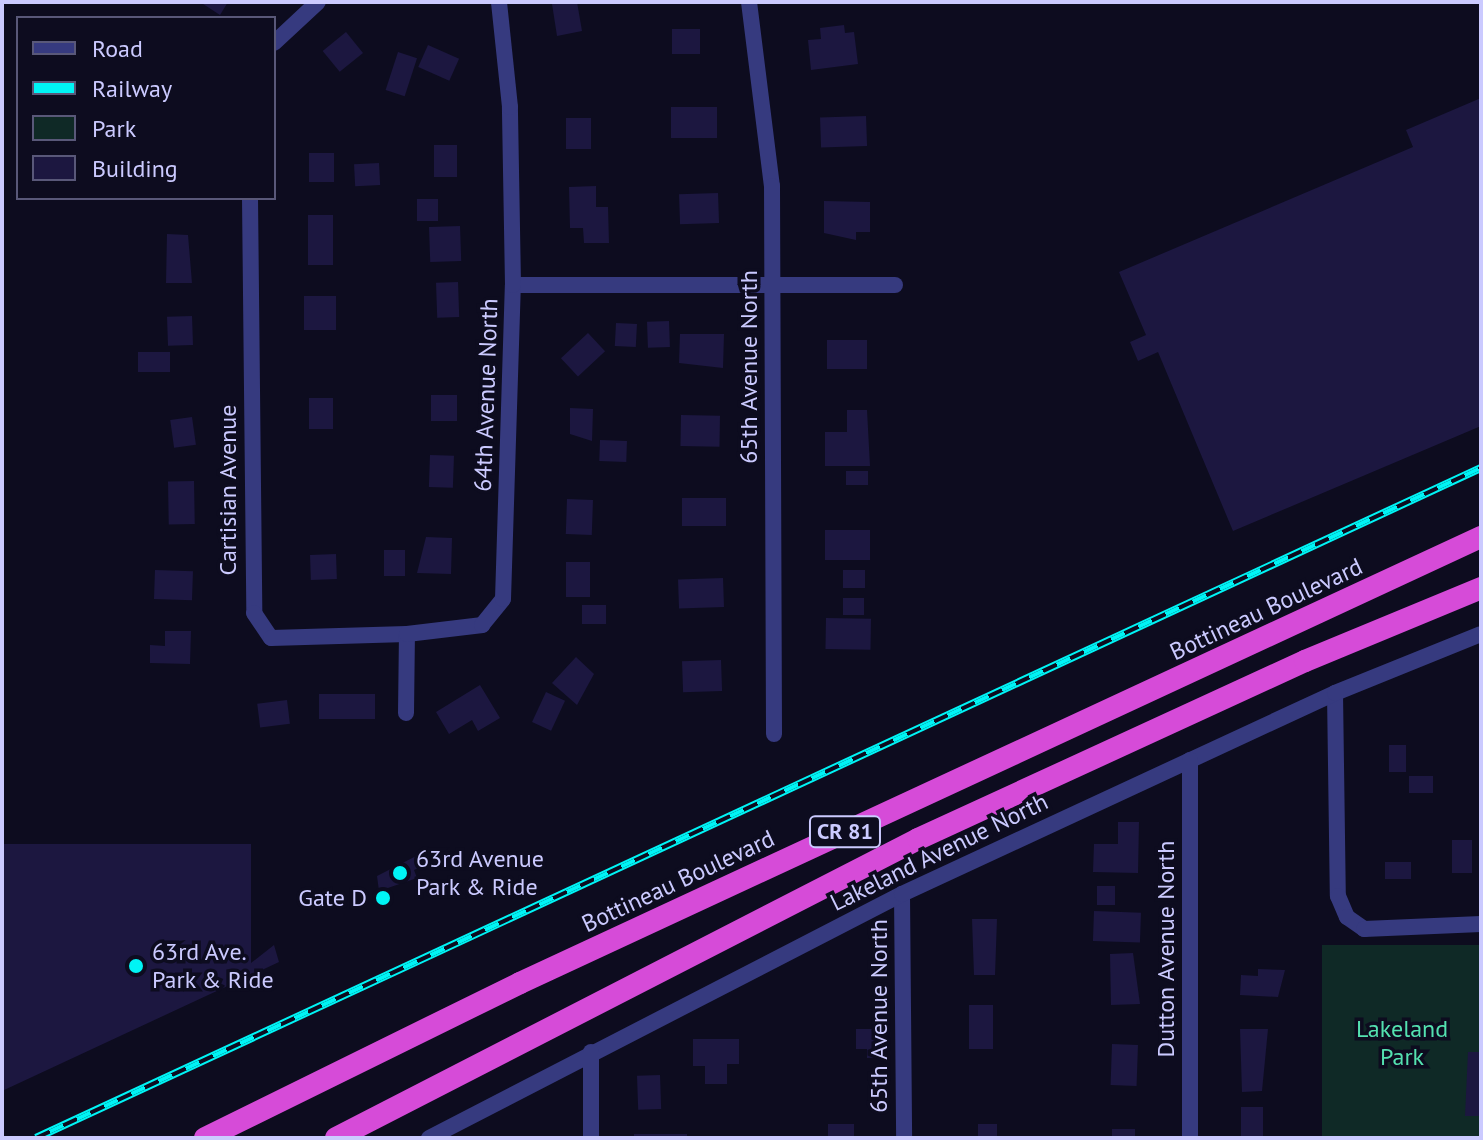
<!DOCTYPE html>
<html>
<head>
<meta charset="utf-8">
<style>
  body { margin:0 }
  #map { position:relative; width:1483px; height:1140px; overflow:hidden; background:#0d0c1f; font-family:"PT Sans",sans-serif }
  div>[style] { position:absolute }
  .green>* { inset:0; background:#0f2926; transform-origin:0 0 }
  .building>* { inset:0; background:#1c1740; transform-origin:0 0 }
  .minor>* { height:16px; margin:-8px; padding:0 8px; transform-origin:8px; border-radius:8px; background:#363a7f }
  .trunk>* { height:22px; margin:-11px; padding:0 11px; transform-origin:11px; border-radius:11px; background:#d64bd8 }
  .rail>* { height:8px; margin-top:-4px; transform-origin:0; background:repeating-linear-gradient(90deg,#0d0c1f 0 15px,#00f4f5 0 30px); box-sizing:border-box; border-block:2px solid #00f4f5 }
  .dots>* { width:22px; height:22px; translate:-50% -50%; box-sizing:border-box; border:4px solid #0d0c1f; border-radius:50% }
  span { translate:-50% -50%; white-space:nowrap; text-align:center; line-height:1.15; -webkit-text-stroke:7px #0d0c1f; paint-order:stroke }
  .shield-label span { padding:2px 6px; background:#0d0c1f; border:2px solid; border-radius:6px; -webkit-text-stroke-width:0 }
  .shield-label { font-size:22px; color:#cbcaff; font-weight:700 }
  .street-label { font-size:24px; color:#cbcaff }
  .poi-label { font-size:24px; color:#cbcaff }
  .left { translate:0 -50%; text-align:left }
  .right { translate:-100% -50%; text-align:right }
  .park-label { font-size:24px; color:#54e1b0 }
  .frame { position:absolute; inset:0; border:4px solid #cbcaff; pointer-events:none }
  .legend { position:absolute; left:16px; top:16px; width:260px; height:184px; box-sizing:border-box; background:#0d0c1f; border:2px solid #595879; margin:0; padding:10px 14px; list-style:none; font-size:24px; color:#cbcaff }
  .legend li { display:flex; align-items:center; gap:16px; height:40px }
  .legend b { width:40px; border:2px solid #595879 }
</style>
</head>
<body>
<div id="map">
  <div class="green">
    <i style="left:1481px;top:945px;width:193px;height:159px;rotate:90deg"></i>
  </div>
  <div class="building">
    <i style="clip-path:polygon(200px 2px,228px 2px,220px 15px)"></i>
    <i style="clip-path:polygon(565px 2px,577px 2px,582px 31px,557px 36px,552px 4px)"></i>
    <i style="clip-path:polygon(844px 25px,845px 33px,854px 32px,858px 64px,811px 70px,808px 40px,821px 39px,820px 28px)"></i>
    <i style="left:672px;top:29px;width:28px;height:25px"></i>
    <i style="left:346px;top:32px;width:27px;height:30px;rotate:51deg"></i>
    <i style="left:428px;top:45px;width:34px;height:24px;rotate:24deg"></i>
    <i style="left:398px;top:52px;width:20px;height:40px;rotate:18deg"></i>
    <i style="clip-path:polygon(1481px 98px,1481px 426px,1233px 531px,1158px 352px,1138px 361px,1130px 342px,1146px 335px,1119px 272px,1413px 147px,1406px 130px)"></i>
    <i style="left:717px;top:107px;width:31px;height:46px;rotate:90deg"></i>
    <i style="left:866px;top:116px;width:30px;height:46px;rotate:88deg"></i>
    <i style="left:566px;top:118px;width:25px;height:31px"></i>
    <i style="left:434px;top:145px;width:23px;height:32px"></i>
    <i style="left:309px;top:153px;width:25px;height:29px"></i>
    <i style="left:379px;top:163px;width:22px;height:25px;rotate:87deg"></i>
    <i style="clip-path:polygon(596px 186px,596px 207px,608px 207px,609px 243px,584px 243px,583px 228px,570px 228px,569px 187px)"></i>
    <i style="left:718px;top:193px;width:30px;height:39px;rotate:88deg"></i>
    <i style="left:438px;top:199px;width:22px;height:21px;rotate:90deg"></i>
    <i style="clip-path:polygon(824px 201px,870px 202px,870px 232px,856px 232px,856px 240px,824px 233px)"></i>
    <i style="left:308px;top:215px;width:25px;height:50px"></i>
    <i style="left:460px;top:226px;width:35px;height:31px;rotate:88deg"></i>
    <i style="clip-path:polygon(167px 234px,188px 235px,192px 283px,166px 283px)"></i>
    <i style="left:458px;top:282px;width:35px;height:22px;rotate:88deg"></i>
    <i style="left:304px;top:296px;width:32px;height:34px"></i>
    <i style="left:192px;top:316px;width:29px;height:25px;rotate:88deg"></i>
    <i style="left:669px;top:321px;width:26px;height:22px;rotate:88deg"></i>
    <i style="left:616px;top:323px;width:21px;height:23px;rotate:3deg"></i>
    <i style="left:588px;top:333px;width:25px;height:37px;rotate:47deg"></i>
    <i style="clip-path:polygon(680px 334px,724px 334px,723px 368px,679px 363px)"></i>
    <i style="left:827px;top:340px;width:40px;height:29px"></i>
    <i style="left:138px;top:352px;width:32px;height:20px"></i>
    <i style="left:431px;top:395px;width:26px;height:26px"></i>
    <i style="left:309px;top:398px;width:24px;height:31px"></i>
    <i style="clip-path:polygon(570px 408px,593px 409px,592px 441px,570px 434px)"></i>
    <i style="clip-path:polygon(847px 410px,867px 410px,870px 466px,825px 466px,825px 432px,847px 432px)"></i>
    <i style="left:681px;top:415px;width:39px;height:31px;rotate:1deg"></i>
    <i style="left:192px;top:417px;width:28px;height:22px;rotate:82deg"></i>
    <i style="left:600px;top:440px;width:27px;height:21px;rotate:2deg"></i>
    <i style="left:430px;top:455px;width:24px;height:32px;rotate:2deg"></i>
    <i style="left:868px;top:471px;width:14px;height:22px;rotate:90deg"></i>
    <i style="left:194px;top:481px;width:43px;height:26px;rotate:89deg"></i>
    <i style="left:682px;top:498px;width:44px;height:28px"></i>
    <i style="left:567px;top:499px;width:26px;height:35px;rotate:2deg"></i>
    <i style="left:870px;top:530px;width:30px;height:45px;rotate:90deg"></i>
    <i style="clip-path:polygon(426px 537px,452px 538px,451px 574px,417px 573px)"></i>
    <i style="left:384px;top:550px;width:21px;height:26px"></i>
    <i style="left:336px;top:554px;width:25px;height:26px;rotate:88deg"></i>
    <i style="left:566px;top:562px;width:24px;height:35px"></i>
    <i style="left:155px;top:570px;width:38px;height:29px;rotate:2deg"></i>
    <i style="left:865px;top:570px;width:18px;height:22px;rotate:90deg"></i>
    <i style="left:723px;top:578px;width:29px;height:45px;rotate:88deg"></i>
    <i style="left:843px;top:598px;width:21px;height:17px"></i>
    <i style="left:582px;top:605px;width:24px;height:19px"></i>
    <i style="left:826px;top:618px;width:45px;height:31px;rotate:1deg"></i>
    <i style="clip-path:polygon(165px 631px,191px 631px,190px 664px,150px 663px,150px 645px,165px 646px)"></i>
    <i style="clip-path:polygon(576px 657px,594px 674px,577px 705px,552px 683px)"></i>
    <i style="left:721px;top:660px;width:31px;height:39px;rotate:88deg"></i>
    <i style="clip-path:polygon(480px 685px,500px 718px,478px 731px,472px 720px,449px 734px,436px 712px)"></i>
    <i style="left:546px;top:692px;width:21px;height:33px;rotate:25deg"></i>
    <i style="left:375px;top:694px;width:25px;height:56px;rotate:90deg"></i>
    <i style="left:287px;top:700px;width:24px;height:30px;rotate:83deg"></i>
    <i style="left:1389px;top:745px;width:17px;height:27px"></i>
    <i style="left:1433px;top:776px;width:17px;height:24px;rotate:90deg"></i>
    <i style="clip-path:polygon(1118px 822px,1139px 822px,1138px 873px,1093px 872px,1094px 844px,1118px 844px)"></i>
    <i style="left:1452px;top:840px;width:20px;height:33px"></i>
    <i style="clip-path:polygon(2px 844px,251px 844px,251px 963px,274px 945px,279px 962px,2px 1091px)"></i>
    <i style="clip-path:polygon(424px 852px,429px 863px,414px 870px,417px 878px,379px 891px,377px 876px)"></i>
    <i style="left:1411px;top:862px;width:17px;height:26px;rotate:90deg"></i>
    <i style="left:1097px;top:886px;width:18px;height:19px"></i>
    <i style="left:1094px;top:911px;width:47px;height:30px;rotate:2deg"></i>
    <i style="clip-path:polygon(972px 919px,997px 919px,995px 975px,974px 975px)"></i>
    <i style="clip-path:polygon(1133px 953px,1140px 1004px,1111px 1005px,1110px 954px)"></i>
    <i style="clip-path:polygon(1258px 969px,1285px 970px,1278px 997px,1240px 995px,1241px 975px,1258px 976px)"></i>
    <i style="left:969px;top:1005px;width:24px;height:44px"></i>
    <i style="clip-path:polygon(856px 1029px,884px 1029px,885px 1057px,867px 1058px,867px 1049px,856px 1049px)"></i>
    <i style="clip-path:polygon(1240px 1029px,1268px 1029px,1262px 1091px,1242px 1092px)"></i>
    <i style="clip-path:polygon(693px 1039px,739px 1039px,739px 1064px,727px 1064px,727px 1084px,705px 1084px,705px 1066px,693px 1066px)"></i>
    <i style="left:1112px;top:1044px;width:26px;height:41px;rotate:2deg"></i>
    <i style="clip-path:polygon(1468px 1052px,1481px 1052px,1481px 1116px,1465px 1116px)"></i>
    <i style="left:660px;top:1075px;width:34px;height:23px;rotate:88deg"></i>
    <i style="left:1241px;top:1107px;width:22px;height:31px"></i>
    <i style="left:854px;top:1124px;width:14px;height:26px;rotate:90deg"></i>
    <i style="left:978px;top:1124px;width:19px;height:14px"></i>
    <i style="left:1112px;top:1129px;width:23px;height:9px"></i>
    <i style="left:634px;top:1134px;width:53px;height:4px"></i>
  </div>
  <div class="minor">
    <i style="left:749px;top:2px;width:185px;rotate:82.9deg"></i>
    <i style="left:772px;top:186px;width:548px;rotate:89.79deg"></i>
    <i style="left:274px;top:43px;width:60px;rotate:-43deg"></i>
    <i style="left:250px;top:198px;width:415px;rotate:89.4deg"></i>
    <i style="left:254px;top:613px;width:30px;rotate:56deg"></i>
    <i style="left:271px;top:638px;width:136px;rotate:-1.7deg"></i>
    <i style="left:513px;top:285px;width:382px"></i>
    <i style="left:1335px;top:693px;width:203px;rotate:89.2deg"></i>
    <i style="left:1338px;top:896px;width:23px;rotate:67deg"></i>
    <i style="left:1347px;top:917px;width:21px;rotate:35deg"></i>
    <i style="left:1364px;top:929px;width:117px;rotate:-2.4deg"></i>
    <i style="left:406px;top:713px;width:79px;rotate:-89.3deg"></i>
    <i style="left:407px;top:634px;width:76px;rotate:-6.8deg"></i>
    <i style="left:482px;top:625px;width:33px;rotate:-51deg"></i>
    <i style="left:503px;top:599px;width:314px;rotate:-88.2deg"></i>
    <i style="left:513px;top:285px;width:178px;rotate:-91deg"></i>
    <i style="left:510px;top:107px;width:106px;rotate:-96deg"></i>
    <i style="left:902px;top:894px;width:244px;rotate:89.5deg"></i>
    <i style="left:429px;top:1138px;width:532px;rotate:-27.29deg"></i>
    <i style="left:902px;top:894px;width:477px;rotate:-24.9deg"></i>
    <i style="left:1335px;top:693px;width:157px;rotate:-22deg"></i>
    <i style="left:591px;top:1138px;width:86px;rotate:-90deg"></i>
    <i style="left:1190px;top:1138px;width:378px;rotate:-90deg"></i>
  </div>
  <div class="trunk">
    <i style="left:205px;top:1138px;width:351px;rotate:-26.2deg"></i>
    <i style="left:520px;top:983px;width:1059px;rotate:-24.9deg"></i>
    <i style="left:336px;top:1138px;width:654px;rotate:-27.19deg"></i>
    <i style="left:918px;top:839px;width:426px;rotate:-24.7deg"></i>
    <i style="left:1305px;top:661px;width:191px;rotate:-22.5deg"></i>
  </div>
  <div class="rail">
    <i style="left:36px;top:1138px;width:1593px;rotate:-24.88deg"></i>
  </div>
  <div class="dots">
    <i style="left:400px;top:873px;background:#00f4f5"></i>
    <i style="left:383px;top:898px;background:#00f4f5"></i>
    <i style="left:136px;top:966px;background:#00f4f5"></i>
  </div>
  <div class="shield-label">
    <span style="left:845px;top:832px">CR 81</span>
  </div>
  <div class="street-label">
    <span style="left:749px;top:367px;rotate:-90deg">65th Avenue North</span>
    <span style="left:486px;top:395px;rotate:-88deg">64th Avenue North</span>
    <span style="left:228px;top:490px;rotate:-90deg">Cartisian Avenue</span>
    <span style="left:1266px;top:609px;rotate:-25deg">Bottineau Boulevard</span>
    <span style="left:939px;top:852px;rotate:-26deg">Lakeland Avenue North</span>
    <span style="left:678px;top:881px;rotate:-25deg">Bottineau Boulevard</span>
    <span style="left:1166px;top:949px;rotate:-90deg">Dutton Avenue North</span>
    <span style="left:879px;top:1016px;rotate:-90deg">65th Avenue North</span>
  </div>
  <div class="poi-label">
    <span class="left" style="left:416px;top:873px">63rd Avenue<br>Park &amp; Ride</span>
    <span class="right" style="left:367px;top:898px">Gate D</span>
    <span class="left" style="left:152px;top:966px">63rd Ave.<br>Park &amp; Ride</span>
  </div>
  <div class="park-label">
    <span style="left:1402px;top:1043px">Lakeland<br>Park</span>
  </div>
  <div class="frame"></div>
  <ul class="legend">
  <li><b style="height:10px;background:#363a7f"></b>Road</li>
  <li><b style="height:10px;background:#00f4f5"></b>Railway</li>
  <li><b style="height:22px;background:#0f2926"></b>Park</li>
  <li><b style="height:22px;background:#1c1740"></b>Building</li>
  </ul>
</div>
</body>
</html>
